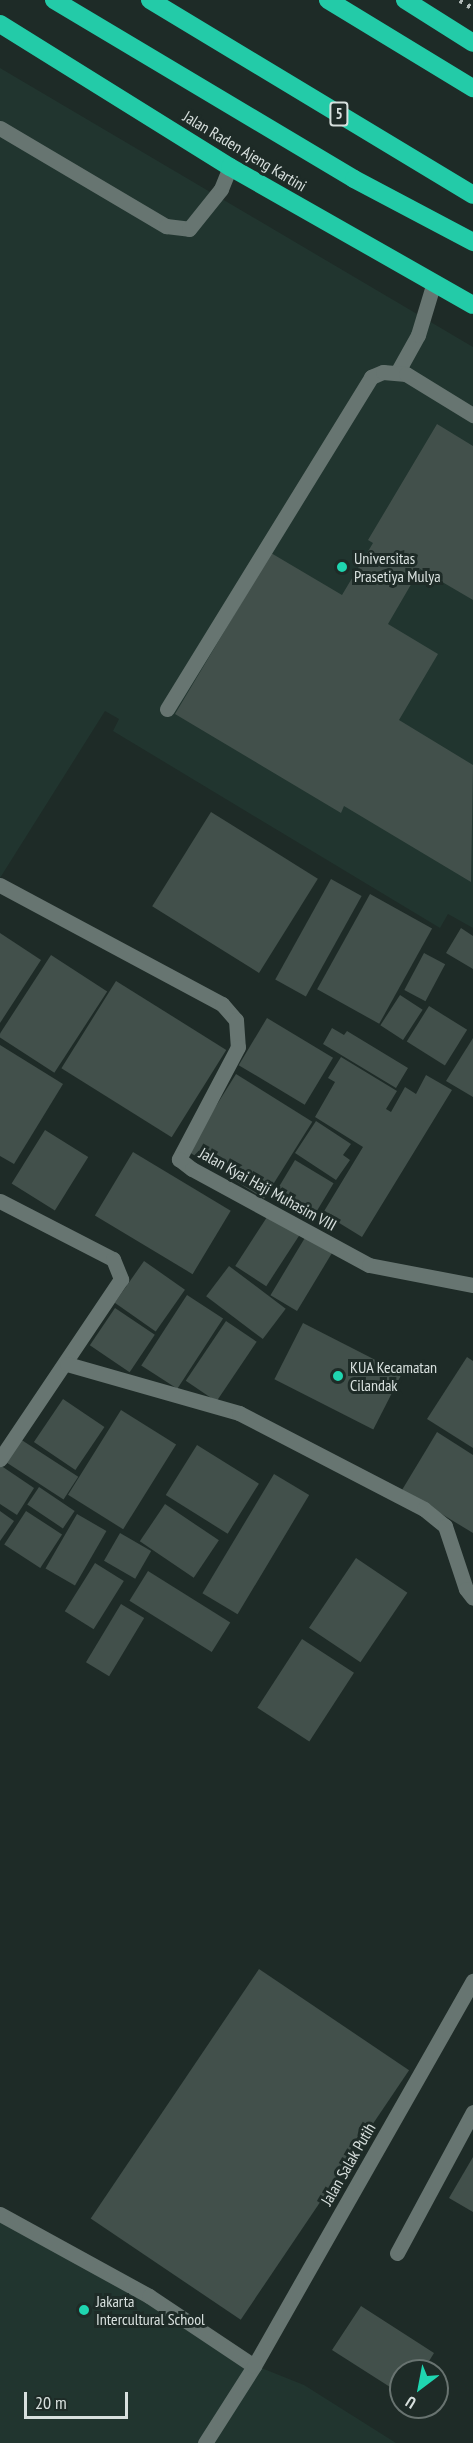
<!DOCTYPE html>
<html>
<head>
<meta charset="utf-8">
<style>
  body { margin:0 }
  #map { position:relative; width:473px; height:2443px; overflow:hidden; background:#1e2b27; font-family:"PT Sans Narrow",sans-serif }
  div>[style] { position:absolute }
  .built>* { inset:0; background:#21352f }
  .building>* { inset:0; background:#42504b; transform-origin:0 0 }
  .lane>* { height:15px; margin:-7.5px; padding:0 7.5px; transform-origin:7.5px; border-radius:7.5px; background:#677571 }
  .street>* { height:15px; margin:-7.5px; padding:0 7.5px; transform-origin:7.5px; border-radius:7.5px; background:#677571 }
  .highway>* { height:18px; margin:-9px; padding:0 9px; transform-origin:9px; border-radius:9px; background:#23cba8 }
  .rail>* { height:4.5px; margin-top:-2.25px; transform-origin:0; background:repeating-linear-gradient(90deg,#b3bcba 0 3px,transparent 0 9px) }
  .dots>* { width:16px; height:16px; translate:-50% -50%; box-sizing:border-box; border:3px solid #1e2b27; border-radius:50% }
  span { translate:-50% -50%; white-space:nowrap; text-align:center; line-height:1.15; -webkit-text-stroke:6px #1e2b27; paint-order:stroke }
  .shield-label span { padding:2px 4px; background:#1e2b27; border:2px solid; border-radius:4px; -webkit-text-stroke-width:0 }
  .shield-label { font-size:15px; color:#d8e0de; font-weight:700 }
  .street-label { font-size:16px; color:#d8e0de }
  .poi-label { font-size:16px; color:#d8e0de }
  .left { translate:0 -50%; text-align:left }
  .north { position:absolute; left:389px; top:2359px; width:60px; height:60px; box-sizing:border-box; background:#1e2b27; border:2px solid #687370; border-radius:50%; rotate:212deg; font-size:16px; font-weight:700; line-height:24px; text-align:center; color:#d8e0de }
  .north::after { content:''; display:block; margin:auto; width:21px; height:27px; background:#1fd5b0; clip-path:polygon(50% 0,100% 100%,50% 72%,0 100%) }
  .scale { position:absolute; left:24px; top:2392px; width:104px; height:27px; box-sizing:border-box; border:3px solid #d8e0de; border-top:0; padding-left:8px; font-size:18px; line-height:21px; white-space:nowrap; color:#d8e0de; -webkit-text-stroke:4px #1e2b27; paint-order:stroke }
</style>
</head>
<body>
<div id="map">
  <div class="built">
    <i style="clip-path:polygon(0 68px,473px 347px,473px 928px,448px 914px,440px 928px,113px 731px,119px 719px,105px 711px,0 878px)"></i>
    <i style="clip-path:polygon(0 2222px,82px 2254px,254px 2365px,304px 2385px,396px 2443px,0 2443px)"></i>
  </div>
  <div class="building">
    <i style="clip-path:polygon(437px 424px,473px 446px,473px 600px,420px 569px,388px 624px,438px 654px,399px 720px,473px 765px,471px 882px,344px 806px,341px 813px,175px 714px,271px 553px,342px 595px,373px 543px,368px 540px)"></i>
    <i style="left:211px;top:812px;width:126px;height:111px;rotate:32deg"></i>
    <i style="left:331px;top:879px;width:35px;height:115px;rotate:29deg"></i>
    <i style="left:370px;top:894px;width:71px;height:109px;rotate:29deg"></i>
    <i style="clip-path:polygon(461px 928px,473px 936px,473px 969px,446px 953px)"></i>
    <i style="clip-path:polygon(0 933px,41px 960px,0 1023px)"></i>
    <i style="left:424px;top:953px;width:24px;height:42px;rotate:28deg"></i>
    <i style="left:51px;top:955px;width:67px;height:97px;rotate:33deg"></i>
    <i style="left:116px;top:981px;width:130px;height:103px;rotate:32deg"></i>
    <i style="left:400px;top:995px;width:27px;height:36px;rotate:33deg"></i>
    <i style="left:429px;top:1006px;width:45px;height:42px;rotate:32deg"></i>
    <i style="left:267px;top:1018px;width:77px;height:55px;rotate:31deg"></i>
    <i style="clip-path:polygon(332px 1028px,344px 1035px,347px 1031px,408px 1068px,396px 1088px,323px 1044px)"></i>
    <i style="clip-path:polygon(473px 1038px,473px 1097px,446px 1081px)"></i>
    <i style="clip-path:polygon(0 1045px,63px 1084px,14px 1164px,0 1156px)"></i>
    <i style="clip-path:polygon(341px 1057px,397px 1091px,386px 1109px,391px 1112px,405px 1087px,416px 1094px,426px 1075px,452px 1090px,362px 1237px,323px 1213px,363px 1147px,315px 1117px,335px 1082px,328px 1078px)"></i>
    <i style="left:236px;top:1074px;width:90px;height:91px;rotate:32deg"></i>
    <i style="clip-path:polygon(316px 1121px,351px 1144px,343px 1155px,350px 1160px,336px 1180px,295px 1153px)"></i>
    <i style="left:45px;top:1130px;width:51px;height:63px;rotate:32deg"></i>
    <i style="left:133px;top:1152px;width:114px;height:74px;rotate:31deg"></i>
    <i style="left:295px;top:1160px;width:45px;height:34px;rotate:31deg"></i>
    <i style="left:269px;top:1214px;width:37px;height:62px;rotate:33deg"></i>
    <i style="left:306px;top:1236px;width:31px;height:69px;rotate:31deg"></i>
    <i style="left:144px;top:1261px;width:50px;height:51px;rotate:35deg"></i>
    <i style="left:229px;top:1266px;width:71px;height:38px;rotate:37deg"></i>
    <i style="left:187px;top:1295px;width:43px;height:84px;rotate:33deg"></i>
    <i style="left:115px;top:1308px;width:48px;height:45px;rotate:34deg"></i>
    <i style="left:226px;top:1321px;width:37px;height:72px;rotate:34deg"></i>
    <i style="left:303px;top:1323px;width:111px;height:63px;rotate:27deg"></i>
    <i style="clip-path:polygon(467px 1357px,473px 1361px,473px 1448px,427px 1419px)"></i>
    <i style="left:63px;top:1399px;width:50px;height:52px;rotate:34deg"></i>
    <i style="left:121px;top:1410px;width:65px;height:100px;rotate:32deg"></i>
    <i style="clip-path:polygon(437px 1432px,473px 1455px,473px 1533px,402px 1490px)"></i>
    <i style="left:17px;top:1437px;width:73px;height:27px;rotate:33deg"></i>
    <i style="left:197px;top:1445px;width:73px;height:59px;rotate:32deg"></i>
    <i style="clip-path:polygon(0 1465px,34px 1488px,17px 1515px,0 1504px)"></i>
    <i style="left:274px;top:1474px;width:41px;height:139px;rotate:31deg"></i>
    <i style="left:39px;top:1487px;width:43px;height:21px;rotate:34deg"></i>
    <i style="left:165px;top:1504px;width:65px;height:45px;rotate:34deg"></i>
    <i style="clip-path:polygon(0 1511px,14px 1521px,0 1541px)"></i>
    <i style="left:26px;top:1511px;width:43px;height:40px;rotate:33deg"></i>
    <i style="left:77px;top:1514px;width:34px;height:63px;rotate:30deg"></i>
    <i style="left:120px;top:1533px;width:36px;height:32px;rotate:30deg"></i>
    <i style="left:356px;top:1558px;width:62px;height:84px;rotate:34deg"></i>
    <i style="left:95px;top:1563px;width:34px;height:57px;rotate:32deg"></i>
    <i style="left:148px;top:1571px;width:97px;height:35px;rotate:32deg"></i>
    <i style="left:121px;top:1604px;width:27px;height:68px;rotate:31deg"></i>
    <i style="left:302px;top:1639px;width:62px;height:82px;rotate:33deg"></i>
    <i style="left:259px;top:1969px;width:181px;height:301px;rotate:34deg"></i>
    <i style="clip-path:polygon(473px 2157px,473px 2212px,449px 2198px)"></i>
    <i style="clip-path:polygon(361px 2306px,434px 2353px,423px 2371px,401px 2371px,401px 2394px,332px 2350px)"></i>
  </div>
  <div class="lane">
    <i style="left:0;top:128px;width:193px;rotate:30.6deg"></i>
    <i style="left:166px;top:226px;width:23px;rotate:7deg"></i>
    <i style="left:189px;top:229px;width:51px;rotate:-51.3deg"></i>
    <i style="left:221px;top:189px;width:24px;rotate:-68deg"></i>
    <i style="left:398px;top:371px;width:41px;rotate:-60.9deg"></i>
    <i style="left:418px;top:335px;width:55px;rotate:-73.2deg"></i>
    <i style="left:167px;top:709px;width:390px;rotate:-58.4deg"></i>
    <i style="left:371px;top:377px;width:13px;rotate:-23deg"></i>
    <i style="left:383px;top:372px;width:23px;rotate:5deg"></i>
    <i style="left:406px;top:374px;width:79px;rotate:31.5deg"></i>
    <i style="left:0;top:2214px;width:170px;rotate:28.8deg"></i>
    <i style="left:149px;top:2296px;width:126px;rotate:33.7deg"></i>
    <i style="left:397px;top:2253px;width:160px;rotate:-61.7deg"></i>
    <i style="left:205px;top:2443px;width:91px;rotate:-57.5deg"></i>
    <i style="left:254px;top:2366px;width:443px;rotate:-60.4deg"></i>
  </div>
  <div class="street">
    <i style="left:0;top:885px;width:252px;rotate:28.2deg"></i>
    <i style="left:222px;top:1004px;width:21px;rotate:49deg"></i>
    <i style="left:236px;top:1020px;width:27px;rotate:86deg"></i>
    <i style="left:238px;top:1047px;width:127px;rotate:117.8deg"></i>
    <i style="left:179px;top:1159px;width:16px;rotate:38deg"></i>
    <i style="left:192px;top:1169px;width:201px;rotate:28.5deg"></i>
    <i style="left:369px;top:1265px;width:106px;rotate:10.9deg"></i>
    <i style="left:0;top:1201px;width:127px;rotate:27.2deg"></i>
    <i style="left:113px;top:1259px;width:22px;rotate:68deg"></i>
    <i style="left:121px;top:1279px;width:217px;rotate:123.9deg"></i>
    <i style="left:67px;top:1364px;width:179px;rotate:15.9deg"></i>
    <i style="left:239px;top:1413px;width:208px;rotate:27.4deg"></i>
    <i style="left:424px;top:1509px;width:27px;rotate:39deg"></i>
    <i style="left:445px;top:1526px;width:66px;rotate:71.6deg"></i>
    <i style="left:466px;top:1589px;width:11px;rotate:52deg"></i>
  </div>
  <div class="highway">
    <i style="left:54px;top:0;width:349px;rotate:30.8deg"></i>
    <i style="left:354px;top:179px;width:135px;rotate:27.9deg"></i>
    <i style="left:150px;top:0;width:377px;rotate:31.1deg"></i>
    <i style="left:328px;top:0;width:170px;rotate:31.3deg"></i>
    <i style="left:405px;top:0;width:80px;rotate:32.3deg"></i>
    <i style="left:0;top:24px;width:271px;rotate:31.9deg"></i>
    <i style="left:230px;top:167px;width:279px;rotate:29.6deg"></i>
  </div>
  <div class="rail">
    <i style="left:460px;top:0;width:15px;rotate:32deg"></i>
  </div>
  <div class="dots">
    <i style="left:342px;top:567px;background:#1fd5b0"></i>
    <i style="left:338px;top:1376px;background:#1fd5b0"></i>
    <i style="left:84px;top:2310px;background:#1fd5b0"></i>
  </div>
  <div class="shield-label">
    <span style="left:339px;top:114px">5</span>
  </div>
  <div class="street-label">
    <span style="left:245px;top:151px;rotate:31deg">Jalan Raden Ajeng Kartini</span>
    <span style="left:268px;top:1189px;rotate:29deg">Jalan Kyai Haji Muhasim VIII</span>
    <span style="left:348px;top:2164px;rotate:-60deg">Jalan Salak Putih</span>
  </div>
  <div class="poi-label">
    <span class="left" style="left:354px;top:567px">Universitas<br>Prasetiya Mulya</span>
    <span class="left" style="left:350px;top:1376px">KUA Kecamatan<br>Cilandak</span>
    <span class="left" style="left:96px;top:2310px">Jakarta<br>Intercultural School</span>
  </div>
  <div class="north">U</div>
  <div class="scale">20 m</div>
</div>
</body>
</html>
